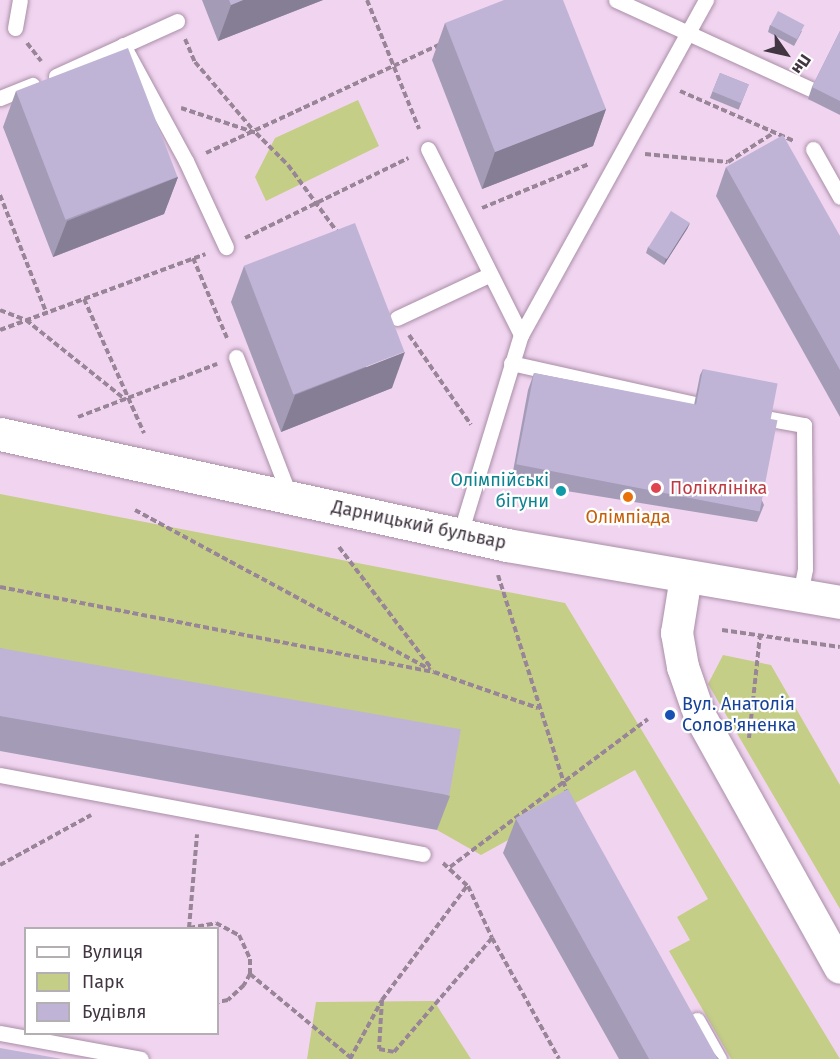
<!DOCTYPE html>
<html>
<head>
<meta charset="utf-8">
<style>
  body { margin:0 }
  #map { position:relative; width:840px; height:1059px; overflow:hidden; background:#f1d5f0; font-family:"Fira Sans",sans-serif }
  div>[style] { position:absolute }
  .green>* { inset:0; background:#c4ce86 }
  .path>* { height:4px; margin-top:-2px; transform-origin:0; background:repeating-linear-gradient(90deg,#988597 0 6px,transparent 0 9px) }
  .roads { filter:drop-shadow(0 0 2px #a98ea7) drop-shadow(0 0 2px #a98ea7) }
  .service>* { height:15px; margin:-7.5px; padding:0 7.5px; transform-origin:7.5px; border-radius:7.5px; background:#fff }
  .minor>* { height:32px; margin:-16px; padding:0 16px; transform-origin:16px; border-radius:16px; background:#fff }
  .tertiary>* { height:33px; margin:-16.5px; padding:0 16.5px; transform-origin:16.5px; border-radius:16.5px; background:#fff }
  .wall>* { inset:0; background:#a49bb7; transform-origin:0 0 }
  .shaded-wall>* { inset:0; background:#867e95 }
  .building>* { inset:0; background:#bfb4d5; transform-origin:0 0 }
  .dots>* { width:16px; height:16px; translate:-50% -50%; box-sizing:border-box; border:3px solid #fff; border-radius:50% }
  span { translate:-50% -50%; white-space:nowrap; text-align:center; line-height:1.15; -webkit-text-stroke:4.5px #fff; paint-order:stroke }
  .culture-label { font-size:18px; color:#0d838f }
  .right { translate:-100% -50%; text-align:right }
  .health-label { font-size:18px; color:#be3a42 }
  .left { translate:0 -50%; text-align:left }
  .food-label { font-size:18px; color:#c56008 }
  .street-label { font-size:18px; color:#413641 }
  .transit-label { font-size:18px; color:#164399 }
  .legend { position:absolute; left:24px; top:927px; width:195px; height:108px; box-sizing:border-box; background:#fff; border:2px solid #b3afb3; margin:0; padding:8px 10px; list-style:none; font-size:18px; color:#413641 }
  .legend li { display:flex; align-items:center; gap:12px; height:30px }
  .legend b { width:30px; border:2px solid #b3afb3 }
  .north { position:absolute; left:756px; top:24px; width:60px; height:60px; -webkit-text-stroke:4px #fff; paint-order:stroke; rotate:124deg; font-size:16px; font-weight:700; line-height:24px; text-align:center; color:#413641 }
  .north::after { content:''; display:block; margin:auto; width:21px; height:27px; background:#413641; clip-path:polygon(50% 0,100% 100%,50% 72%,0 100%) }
</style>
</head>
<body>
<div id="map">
  <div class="green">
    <i style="clip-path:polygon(358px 100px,379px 146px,266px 201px,255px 177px,275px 138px)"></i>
    <i style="clip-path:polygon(0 494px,565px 603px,840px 1059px,731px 1059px,669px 951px,690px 940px,677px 917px,708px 899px,635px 770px,481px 855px,437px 830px,449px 766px,0 684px)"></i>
    <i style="clip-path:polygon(723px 655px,771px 665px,840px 785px,840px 909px,708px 684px)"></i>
    <i style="clip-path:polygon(434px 1001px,471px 1059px,307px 1059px,316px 1002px)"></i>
  </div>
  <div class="path">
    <i style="left:367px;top:0;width:139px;rotate:68deg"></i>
    <i style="left:185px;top:39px;width:25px;rotate:67deg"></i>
    <i style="left:195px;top:62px;width:91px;rotate:49.5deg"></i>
    <i style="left:27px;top:43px;width:23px;rotate:52deg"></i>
    <i style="left:680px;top:91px;width:124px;rotate:23.7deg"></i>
    <i style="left:181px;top:108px;width:79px;rotate:18.4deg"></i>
    <i style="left:256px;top:133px;width:45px;rotate:45deg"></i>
    <i style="left:288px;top:165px;width:84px;rotate:53.7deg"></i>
    <i style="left:206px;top:153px;width:257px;rotate:-24.9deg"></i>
    <i style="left:645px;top:154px;width:83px;rotate:5.5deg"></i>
    <i style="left:728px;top:162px;width:56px;rotate:-32.6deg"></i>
    <i style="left:0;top:195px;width:126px;rotate:68.5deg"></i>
    <i style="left:482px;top:208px;width:116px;rotate:-22.4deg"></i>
    <i style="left:245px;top:238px;width:182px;rotate:-26.1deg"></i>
    <i style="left:193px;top:258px;width:87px;rotate:67deg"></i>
    <i style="left:84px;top:299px;width:147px;rotate:65.9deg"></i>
    <i style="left:0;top:310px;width:28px;rotate:21deg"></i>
    <i style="left:26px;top:320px;width:128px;rotate:38.7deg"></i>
    <i style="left:0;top:330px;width:219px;rotate:-20.3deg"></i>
    <i style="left:409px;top:335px;width:109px;rotate:55.4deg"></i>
    <i style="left:78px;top:417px;width:149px;rotate:-20.9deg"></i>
    <i style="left:135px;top:510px;width:336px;rotate:28.4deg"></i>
    <i style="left:339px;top:547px;width:153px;rotate:52.7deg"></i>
    <i style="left:498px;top:575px;width:229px;rotate:72.4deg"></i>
    <i style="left:0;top:587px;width:442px;rotate:11.1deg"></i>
    <i style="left:434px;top:672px;width:110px;rotate:19.1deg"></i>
    <i style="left:722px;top:630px;width:119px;rotate:8.2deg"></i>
    <i style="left:749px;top:738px;width:104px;rotate:-83.9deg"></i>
    <i style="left:443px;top:863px;width:34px;rotate:43deg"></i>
    <i style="left:468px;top:886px;width:57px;rotate:65.2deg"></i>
    <i style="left:492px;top:938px;width:138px;rotate:61deg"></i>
    <i style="left:0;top:865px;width:104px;rotate:-28.8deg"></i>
    <i style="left:450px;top:867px;width:247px;rotate:-36.8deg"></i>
    <i style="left:189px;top:928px;width:27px;rotate:-10deg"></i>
    <i style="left:216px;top:923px;width:26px;rotate:28deg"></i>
    <i style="left:239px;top:935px;width:26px;rotate:65deg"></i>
    <i style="left:250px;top:959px;width:15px;rotate:90deg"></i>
    <i style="left:250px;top:974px;width:13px;rotate:119deg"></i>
    <i style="left:244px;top:985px;width:22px;rotate:137deg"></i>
    <i style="left:228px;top:1000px;width:10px;rotate:169deg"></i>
    <i style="left:189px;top:928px;width:94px;rotate:-85.1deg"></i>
    <i style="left:250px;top:974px;width:131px;rotate:39.7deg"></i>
    <i style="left:382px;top:1000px;width:49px;rotate:93.5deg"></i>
    <i style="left:379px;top:1049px;width:15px;rotate:11deg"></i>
    <i style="left:394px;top:1052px;width:150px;rotate:-49.3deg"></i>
    <i style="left:350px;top:1059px;width:67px;rotate:-61.5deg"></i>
    <i style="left:382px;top:1000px;width:142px;rotate:-53.3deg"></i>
  </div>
  <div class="roads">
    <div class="service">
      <i style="left:616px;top:0;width:213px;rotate:24.6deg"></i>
      <i style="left:15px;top:28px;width:28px;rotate:-80deg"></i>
      <i style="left:123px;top:45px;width:132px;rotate:61.5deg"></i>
      <i style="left:186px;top:161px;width:95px;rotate:65.1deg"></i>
      <i style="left:56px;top:76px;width:133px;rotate:-24.4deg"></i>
      <i style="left:0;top:98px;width:35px;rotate:-22deg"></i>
      <i style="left:428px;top:149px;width:208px;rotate:63.4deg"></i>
      <i style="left:813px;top:149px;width:55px;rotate:60.6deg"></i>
      <i style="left:397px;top:318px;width:102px;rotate:-25.1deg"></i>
      <i style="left:236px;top:357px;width:150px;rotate:68.9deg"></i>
      <i style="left:511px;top:363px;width:207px;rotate:12.6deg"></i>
      <i style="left:754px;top:416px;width:51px;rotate:10.2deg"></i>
      <i style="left:804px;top:425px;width:144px;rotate:89.6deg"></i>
      <i style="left:805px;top:569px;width:26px;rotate:101deg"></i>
      <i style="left:460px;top:534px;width:208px;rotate:-73deg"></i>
      <i style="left:521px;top:335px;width:383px;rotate:-61.1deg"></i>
      <i style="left:0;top:775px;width:430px;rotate:10.6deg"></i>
      <i style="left:697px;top:1020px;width:45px;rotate:60.6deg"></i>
      <i style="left:0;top:1033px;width:143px;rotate:10.4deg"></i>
    </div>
    <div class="minor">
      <i style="left:686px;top:577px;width:57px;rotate:99.1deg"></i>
      <i style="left:677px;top:633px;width:35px;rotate:80deg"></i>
      <i style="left:683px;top:667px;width:52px;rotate:70.9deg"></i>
      <i style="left:700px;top:716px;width:288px;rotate:60.9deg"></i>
    </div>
    <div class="tertiary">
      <i style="left:0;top:434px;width:519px;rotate:12.35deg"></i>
      <i style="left:507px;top:545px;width:338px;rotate:9.7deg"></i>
    </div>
  </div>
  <div class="wall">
    <i style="clip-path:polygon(202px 0,323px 0,218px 41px)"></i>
    <i style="clip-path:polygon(445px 23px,606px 109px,593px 146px,482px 189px,432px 60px)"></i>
    <i style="clip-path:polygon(770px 25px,802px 31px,794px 46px,768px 32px)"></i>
    <i style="clip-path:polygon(840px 31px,840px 115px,808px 99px,812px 87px)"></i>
    <i style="left:720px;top:73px;width:31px;height:27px;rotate:22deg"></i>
    <i style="clip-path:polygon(16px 91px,178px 177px,164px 214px,53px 257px,3px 127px)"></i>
    <i style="clip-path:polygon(726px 167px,840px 236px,840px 417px,716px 196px)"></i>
    <i style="clip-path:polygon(690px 223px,687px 229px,664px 265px,646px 253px,648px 247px)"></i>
    <i style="clip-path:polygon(244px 266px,392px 388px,281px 432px,231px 302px)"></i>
    <i style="clip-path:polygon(703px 369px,764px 505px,757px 522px,511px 482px,528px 390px,534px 373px,694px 405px,700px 375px)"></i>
    <i style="clip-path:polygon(0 648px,450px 796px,437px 830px,0 751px)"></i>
    <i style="clip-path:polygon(516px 819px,719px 1059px,619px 1059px,503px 853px)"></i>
  </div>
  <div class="shaded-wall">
    <i style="clip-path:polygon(243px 0,323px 0,218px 41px,231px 5px)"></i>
    <i style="clip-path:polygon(606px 109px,593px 146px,482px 189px,495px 152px)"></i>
    <i style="clip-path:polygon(178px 177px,164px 214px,53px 257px,67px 221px)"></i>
    <i style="clip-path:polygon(690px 223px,687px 229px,664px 265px,666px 258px)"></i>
    <i style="clip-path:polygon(405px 352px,392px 388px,281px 432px,295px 395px)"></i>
  </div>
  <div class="building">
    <i style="clip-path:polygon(229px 0,243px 0,231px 5px)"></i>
    <i style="clip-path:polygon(504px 0,563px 0,606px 109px,495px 152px,445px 23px)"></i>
    <i style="left:778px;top:11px;width:30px;height:16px;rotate:28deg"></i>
    <i style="clip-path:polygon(840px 31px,840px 101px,812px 87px)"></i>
    <i style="left:128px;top:48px;width:138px;height:120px;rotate:69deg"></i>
    <i style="left:720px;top:73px;width:31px;height:20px;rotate:22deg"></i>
    <i style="clip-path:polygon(783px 135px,840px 236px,840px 370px,726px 167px)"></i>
    <i style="left:671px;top:211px;width:22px;height:43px;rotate:32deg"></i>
    <i style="left:355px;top:223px;width:138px;height:119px;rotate:69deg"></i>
    <i style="left:703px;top:369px;width:76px;height:37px;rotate:11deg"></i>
    <i style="left:534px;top:373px;width:248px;height:93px;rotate:11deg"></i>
    <i style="left:0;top:648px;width:468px;height:67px;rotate:10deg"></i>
    <i style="left:568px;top:789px;width:309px;height:60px;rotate:61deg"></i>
    <i style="clip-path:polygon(0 1048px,62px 1059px,0 1059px)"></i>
  </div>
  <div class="dots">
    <i style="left:656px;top:488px;background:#e0444e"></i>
    <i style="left:561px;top:491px;background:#0f9aa8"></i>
    <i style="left:628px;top:497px;background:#e8710a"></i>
    <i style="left:670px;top:715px;background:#1a4fb4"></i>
  </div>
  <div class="culture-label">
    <span class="right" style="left:549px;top:491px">Олімпійські<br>бігуни</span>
  </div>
  <div class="health-label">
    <span class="left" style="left:670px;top:488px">Поліклініка</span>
  </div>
  <div class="food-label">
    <span style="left:628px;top:517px">Олімпіада</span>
  </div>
  <div class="street-label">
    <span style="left:419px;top:525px;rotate:12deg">Дарницький бульвар</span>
  </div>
  <div class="transit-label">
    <span class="left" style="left:682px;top:715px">Вул. Анатолія<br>Солов'яненка</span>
  </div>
  <ul class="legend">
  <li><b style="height:8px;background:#fff"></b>Вулиця</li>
  <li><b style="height:16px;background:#c4ce86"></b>Парк</li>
  <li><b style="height:16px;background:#bfb4d5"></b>Будівля</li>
  </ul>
  <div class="north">Пн</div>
</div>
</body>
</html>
